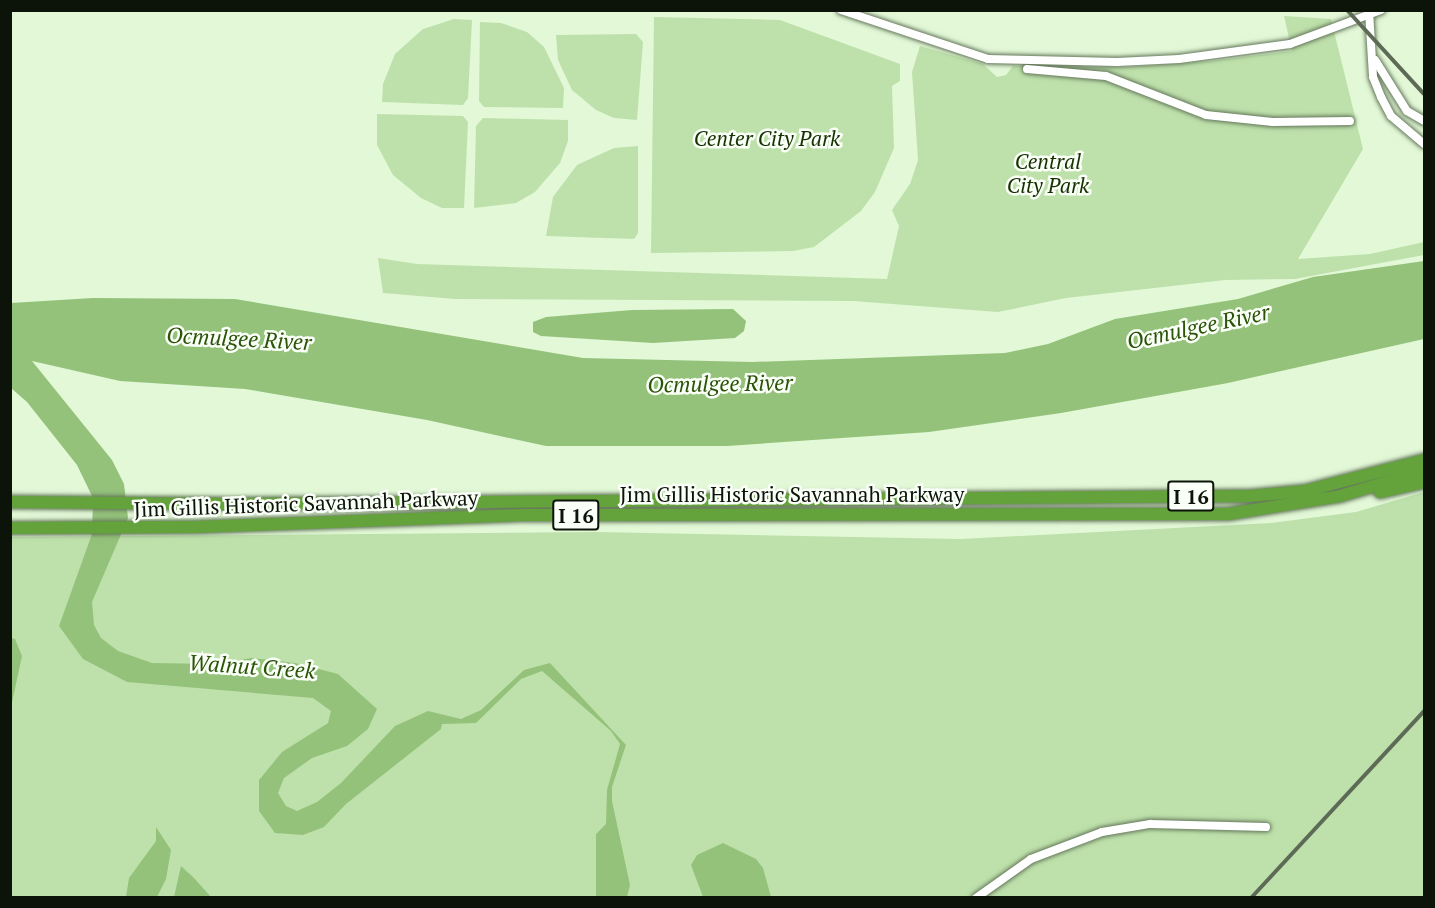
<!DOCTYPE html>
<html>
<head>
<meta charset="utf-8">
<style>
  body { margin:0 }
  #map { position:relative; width:1435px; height:908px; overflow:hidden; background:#e2f8d7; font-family:"PT Serif",serif }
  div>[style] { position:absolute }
  .green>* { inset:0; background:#bee1ab }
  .water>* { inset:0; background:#94c27b }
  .roads { filter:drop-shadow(0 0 2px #65785b) drop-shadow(0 0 2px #65785b) }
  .minor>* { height:8px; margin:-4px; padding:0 4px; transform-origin:4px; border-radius:4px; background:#fff }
  .highway>* { height:12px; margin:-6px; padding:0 6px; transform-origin:6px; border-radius:6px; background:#64a23b }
  .rail>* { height:4px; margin-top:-2px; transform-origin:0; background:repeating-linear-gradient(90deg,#fafff8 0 4.5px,#5d6a56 0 9px); box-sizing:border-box; border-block:2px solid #5d6a56 }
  span { translate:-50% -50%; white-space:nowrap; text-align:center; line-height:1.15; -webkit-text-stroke:5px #fafff8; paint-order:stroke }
  .shield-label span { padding:2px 4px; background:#fafff8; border:2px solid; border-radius:4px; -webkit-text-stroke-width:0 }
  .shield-label { font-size:20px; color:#0c1308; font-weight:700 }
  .park-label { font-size:21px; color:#163200; font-style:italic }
  .street-label { font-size:21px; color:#0c1308 }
  .water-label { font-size:22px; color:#2b5408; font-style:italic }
  .frame { position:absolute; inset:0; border:12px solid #0c1308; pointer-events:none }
</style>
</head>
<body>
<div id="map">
  <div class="green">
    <i style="clip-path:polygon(1284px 16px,1331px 19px,1363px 149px,1298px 259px,1370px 254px,1424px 242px,1424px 255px,1295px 279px,1225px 280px,1066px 298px,998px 312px,853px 301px,455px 299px,383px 293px,378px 258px,417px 264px,887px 279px,899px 226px,892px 210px,910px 184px,918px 160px,912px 72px,920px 46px,983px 64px,997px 77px,1006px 75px,1013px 66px,1128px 67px,1210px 61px,1292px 51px)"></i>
    <i style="clip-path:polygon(654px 17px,780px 20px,900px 64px,900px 81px,892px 86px,894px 148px,875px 192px,861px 211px,814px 247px,793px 251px,651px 253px)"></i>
    <i style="clip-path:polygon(454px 19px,472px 20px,468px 98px,463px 105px,382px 102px,383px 84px,395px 54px,423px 29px)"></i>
    <i style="clip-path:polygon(480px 22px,501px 23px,527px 32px,544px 47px,564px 88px,563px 108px,484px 107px,479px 101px)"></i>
    <i style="clip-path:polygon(636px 34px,643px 42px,637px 120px,614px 118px,596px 110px,572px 90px,558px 60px,556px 35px)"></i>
    <i style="clip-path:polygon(377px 114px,463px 116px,468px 122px,464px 208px,442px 208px,421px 198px,393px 175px,377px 145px)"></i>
    <i style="clip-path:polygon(483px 118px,568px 120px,568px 141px,560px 163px,535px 192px,516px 203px,474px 208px,476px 126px)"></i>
    <i style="clip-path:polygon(638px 146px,638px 233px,634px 239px,546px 236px,553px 197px,577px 165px,614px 148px)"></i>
    <i style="clip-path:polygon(1424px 492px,1424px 897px,11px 897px,10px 537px,597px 532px,961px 539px,1271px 523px,1356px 512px)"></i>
  </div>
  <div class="water">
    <i style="clip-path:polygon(1424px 261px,1424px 339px,1228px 383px,1061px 413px,929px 432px,727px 446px,546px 446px,427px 420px,245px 389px,120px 381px,32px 361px,112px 460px,124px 484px,128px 518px,92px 602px,94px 625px,101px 638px,118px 651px,152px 663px,216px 664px,251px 658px,295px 663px,338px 674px,377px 709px,368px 729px,347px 746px,312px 758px,284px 778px,278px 793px,286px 806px,297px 811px,317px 802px,341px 783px,395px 726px,428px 711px,461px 719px,481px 710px,524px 670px,550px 663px,626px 745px,612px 787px,612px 801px,630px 885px,627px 897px,596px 897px,596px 834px,606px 824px,607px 790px,620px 744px,611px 731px,542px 671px,521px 679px,476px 723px,442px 724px,441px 729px,346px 804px,324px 827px,303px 835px,275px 833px,259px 811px,259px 780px,282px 752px,328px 723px,331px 711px,313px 698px,127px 682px,83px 659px,59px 626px,92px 534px,93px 498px,77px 465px,27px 402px,11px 388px,11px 303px,93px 298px,235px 299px,583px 358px,752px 362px,1005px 353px,1048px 344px,1115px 319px,1238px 299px,1313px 277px)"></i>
    <i style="clip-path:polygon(733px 309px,746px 321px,744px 331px,735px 338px,653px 343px,541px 336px,533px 332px,533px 322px,546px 317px,632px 310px)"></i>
    <i style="clip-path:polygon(11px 638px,15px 639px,22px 656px,11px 707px)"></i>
    <i style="clip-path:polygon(156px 827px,171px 850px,166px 879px,157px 897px,126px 897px,129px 878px,156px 841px)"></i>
    <i style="clip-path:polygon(723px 843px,756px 859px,763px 868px,771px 897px,703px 897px,691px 865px,697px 855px)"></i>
    <i style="clip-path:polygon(181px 866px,194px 878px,211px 897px,174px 897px)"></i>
  </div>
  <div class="roads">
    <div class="minor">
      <i style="left:841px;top:10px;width:155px;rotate:18.4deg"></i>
      <i style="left:988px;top:59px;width:129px;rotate:1.3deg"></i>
      <i style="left:1117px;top:62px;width:62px;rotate:-2.8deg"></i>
      <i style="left:1179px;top:59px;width:112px;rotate:-7.7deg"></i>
      <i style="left:1290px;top:44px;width:97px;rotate:-20.5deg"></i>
      <i style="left:1369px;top:11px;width:66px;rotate:86.5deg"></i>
      <i style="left:1373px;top:77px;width:22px;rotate:68deg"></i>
      <i style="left:1381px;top:97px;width:21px;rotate:62deg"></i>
      <i style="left:1391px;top:116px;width:43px;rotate:40.3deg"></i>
      <i style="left:1375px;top:60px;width:60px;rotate:57.9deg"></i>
      <i style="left:1407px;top:111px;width:20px;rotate:30deg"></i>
      <i style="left:1027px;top:69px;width:79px;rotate:5.1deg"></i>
      <i style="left:1106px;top:76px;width:107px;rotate:21.3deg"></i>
      <i style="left:1206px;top:115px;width:67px;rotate:6deg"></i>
      <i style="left:1273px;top:122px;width:77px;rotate:-0.7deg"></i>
      <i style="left:976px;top:898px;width:67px;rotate:-35.3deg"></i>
      <i style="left:1031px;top:859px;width:76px;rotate:-20.8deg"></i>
      <i style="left:1102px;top:832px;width:49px;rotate:-9.5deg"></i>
      <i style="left:1150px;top:824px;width:116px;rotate:1.5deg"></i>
    </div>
    <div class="highway">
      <i style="left:1380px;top:492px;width:45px;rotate:-12.8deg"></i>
      <i style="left:10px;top:502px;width:224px;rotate:0.5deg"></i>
      <i style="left:234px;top:504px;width:1017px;rotate:-0.45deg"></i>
      <i style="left:1251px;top:496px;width:54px;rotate:-5.3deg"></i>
      <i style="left:1305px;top:491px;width:123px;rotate:-14.6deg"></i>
      <i style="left:10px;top:528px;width:185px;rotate:-0.3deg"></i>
      <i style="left:195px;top:527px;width:334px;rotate:-2.1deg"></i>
      <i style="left:529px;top:515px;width:699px;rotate:-0.08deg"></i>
      <i style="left:1228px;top:514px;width:113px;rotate:-9.1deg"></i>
      <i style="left:1340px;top:496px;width:88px;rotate:-16.6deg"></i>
    </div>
  </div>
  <div class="rail">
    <i style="left:1347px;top:10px;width:114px;rotate:47.5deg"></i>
    <i style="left:1251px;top:898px;width:255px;rotate:-47.2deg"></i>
  </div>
  <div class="shield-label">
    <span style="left:1191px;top:496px">I 16</span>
    <span style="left:576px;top:515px">I 16</span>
  </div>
  <div class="park-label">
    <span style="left:767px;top:138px">Center City Park</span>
    <span style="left:1048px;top:173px">Central<br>City Park</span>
  </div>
  <div class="street-label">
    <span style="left:792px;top:494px">Jim Gillis Historic Savannah Parkway</span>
    <span style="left:306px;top:503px;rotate:-2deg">Jim Gillis Historic Savannah Parkway</span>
  </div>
  <div class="water-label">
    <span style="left:1198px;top:326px;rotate:-12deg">Ocmulgee River</span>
    <span style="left:239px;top:338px;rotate:3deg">Ocmulgee River</span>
    <span style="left:720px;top:383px;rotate:-1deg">Ocmulgee River</span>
    <span style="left:252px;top:666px;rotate:4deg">Walnut Creek</span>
  </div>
  <div class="frame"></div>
</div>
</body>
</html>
